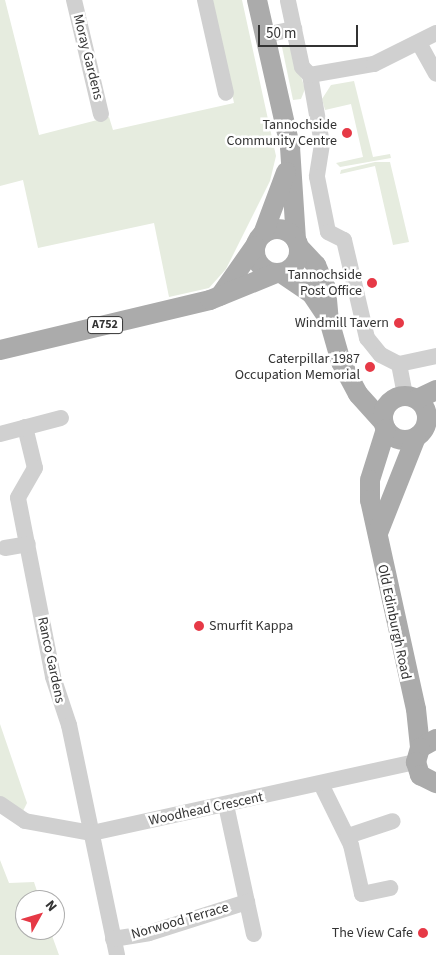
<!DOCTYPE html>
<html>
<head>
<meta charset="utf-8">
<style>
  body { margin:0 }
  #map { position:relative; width:436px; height:955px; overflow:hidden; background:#fff; font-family:"Source Sans 3",sans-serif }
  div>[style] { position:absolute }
  .green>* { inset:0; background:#e6ecdf }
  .minor>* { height:16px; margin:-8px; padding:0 8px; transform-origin:8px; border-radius:8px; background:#d0d0d0 }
  .major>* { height:20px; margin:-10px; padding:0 10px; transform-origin:10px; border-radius:10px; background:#ababab }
  .major>.ring { margin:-10px; padding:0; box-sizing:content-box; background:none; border:20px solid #ababab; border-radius:50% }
  .dots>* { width:14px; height:14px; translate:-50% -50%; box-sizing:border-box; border:2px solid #fff; border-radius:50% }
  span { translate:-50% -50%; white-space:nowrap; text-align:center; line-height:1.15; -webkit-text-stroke:5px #fff; paint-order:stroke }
  .shield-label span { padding:1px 4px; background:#fff; border:1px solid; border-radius:4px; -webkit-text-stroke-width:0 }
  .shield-label { font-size:12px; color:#333; font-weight:700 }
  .street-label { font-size:14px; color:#333 }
  .poi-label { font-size:14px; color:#333 }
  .right { translate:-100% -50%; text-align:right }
  .left { translate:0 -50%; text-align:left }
  .north { position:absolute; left:15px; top:890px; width:50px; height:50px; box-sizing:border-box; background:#fff; border:1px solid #adadad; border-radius:50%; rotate:51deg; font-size:14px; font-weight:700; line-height:20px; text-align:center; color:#333 }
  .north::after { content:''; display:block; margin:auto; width:18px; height:22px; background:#e63946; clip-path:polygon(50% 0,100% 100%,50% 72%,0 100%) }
  .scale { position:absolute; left:258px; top:25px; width:100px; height:22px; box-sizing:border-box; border:2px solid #333; border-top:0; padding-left:6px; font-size:15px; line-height:18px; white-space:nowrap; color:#333; -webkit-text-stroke:4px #fff; paint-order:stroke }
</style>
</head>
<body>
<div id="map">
  <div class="green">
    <i style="clip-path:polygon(0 0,5px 0,39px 135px,109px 117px,113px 130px,234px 103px,212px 0,242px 0,276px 156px,270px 181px,226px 269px,209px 288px,169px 297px,154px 223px,38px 248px,23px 180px,0 186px)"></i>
    <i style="clip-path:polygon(291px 45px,305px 89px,301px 99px,293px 100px,282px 47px)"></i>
    <i style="clip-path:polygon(354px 81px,373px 157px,390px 154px,391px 158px,340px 167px,336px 163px,363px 157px,351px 104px,325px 110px,322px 99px,331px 85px)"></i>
    <i style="clip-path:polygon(375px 162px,390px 162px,409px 242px,393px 245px,375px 166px,340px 174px,341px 170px)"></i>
    <i style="clip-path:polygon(0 724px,27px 803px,22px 813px,0 796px)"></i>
    <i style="clip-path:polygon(0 860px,9px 883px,34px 882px,40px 900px,25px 900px,25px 930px,50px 930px,59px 955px,0 955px)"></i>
  </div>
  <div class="minor">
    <i style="left:74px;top:0;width:117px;rotate:76.7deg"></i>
    <i style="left:205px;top:0;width:95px;rotate:77.3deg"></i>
    <i style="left:288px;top:1px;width:67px;rotate:78deg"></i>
    <i style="left:302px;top:67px;width:11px;rotate:45deg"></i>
    <i style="left:265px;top:35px;width:30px;rotate:-12deg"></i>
    <i style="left:419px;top:43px;width:35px;rotate:61deg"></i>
    <i style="left:310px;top:75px;width:70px;rotate:80.1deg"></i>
    <i style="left:322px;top:144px;width:33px;rotate:99deg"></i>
    <i style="left:317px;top:177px;width:56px;rotate:78.7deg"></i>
    <i style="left:328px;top:232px;width:18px;rotate:27deg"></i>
    <i style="left:344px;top:240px;width:101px;rotate:76.8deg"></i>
    <i style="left:367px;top:338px;width:22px;rotate:51deg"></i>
    <i style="left:381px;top:355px;width:20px;rotate:27deg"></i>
    <i style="left:310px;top:75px;width:65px;rotate:-9.8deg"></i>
    <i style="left:374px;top:64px;width:69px;rotate:-26.6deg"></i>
    <i style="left:399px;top:364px;width:38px;rotate:-12deg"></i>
    <i style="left:399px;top:364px;width:32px;rotate:79deg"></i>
    <i style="left:25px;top:427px;width:42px;rotate:76.3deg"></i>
    <i style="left:35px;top:468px;width:34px;rotate:120deg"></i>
    <i style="left:18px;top:498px;width:182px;rotate:78.9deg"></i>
    <i style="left:53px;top:677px;width:51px;rotate:71.6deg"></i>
    <i style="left:69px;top:725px;width:235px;rotate:78.2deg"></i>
    <i style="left:0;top:434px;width:63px;rotate:-14.7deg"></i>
    <i style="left:5px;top:548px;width:23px;rotate:-10deg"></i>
    <i style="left:321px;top:784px;width:68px;rotate:63.8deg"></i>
    <i style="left:351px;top:845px;width:50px;rotate:77.3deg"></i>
    <i style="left:362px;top:894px;width:29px;rotate:-12deg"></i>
    <i style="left:0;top:804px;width:30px;rotate:34deg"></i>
    <i style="left:25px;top:821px;width:68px;rotate:10.2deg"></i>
    <i style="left:92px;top:833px;width:332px;rotate:-12.4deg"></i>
    <i style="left:226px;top:805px;width:132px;rotate:77.8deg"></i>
    <i style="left:348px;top:836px;width:47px;rotate:-18.4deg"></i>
    <i style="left:113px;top:939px;width:36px;rotate:-9deg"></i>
    <i style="left:149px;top:933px;width:103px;rotate:-17.6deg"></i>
  </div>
  <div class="major">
    <i style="left:257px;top:0;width:151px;rotate:77.3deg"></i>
    <i style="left:290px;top:147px;width:93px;rotate:86.3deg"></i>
    <i class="ring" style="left:255px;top:229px;width:24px;height:24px"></i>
    <i style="left:263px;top:234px;width:66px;rotate:-69.6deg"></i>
    <i style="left:299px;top:247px;width:25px;rotate:47deg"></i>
    <i style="left:316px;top:265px;width:25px;rotate:67deg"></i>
    <i style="left:326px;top:288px;width:32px;rotate:85deg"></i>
    <i style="left:329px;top:320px;width:44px;rotate:74.1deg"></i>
    <i style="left:341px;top:362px;width:36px;rotate:62deg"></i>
    <i style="left:358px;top:394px;width:38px;rotate:48deg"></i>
    <i style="left:281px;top:273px;width:36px;rotate:34deg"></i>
    <i style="left:311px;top:293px;width:30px;rotate:56deg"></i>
    <i style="left:220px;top:296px;width:61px;rotate:-55deg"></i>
    <i style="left:0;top:350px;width:216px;rotate:-13.4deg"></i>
    <i style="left:210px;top:300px;width:69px;rotate:-22.1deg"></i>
    <i class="ring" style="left:383px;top:396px;width:24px;height:24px"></i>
    <i style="left:417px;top:399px;width:21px;rotate:-25deg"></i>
    <i style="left:386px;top:429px;width:53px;rotate:107.4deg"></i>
    <i style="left:370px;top:480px;width:20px;rotate:90deg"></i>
    <i style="left:370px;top:500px;width:214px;rotate:77.6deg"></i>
    <i style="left:416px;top:709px;width:39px;rotate:84deg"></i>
    <i style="left:378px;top:533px;width:103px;rotate:-68.4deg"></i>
    <i style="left:436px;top:739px;width:18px;rotate:151deg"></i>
    <i style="left:420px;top:748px;width:15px;rotate:106deg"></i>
    <i style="left:416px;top:762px;width:14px;rotate:73deg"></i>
    <i style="left:420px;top:775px;width:18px;rotate:27deg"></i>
  </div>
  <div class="dots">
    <i style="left:347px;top:133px;background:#e63946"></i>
    <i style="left:372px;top:283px;background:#e63946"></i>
    <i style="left:399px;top:323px;background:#e63946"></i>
    <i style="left:370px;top:367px;background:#e63946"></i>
    <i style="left:199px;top:626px;background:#e63946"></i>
    <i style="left:423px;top:933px;background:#e63946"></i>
  </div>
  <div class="shield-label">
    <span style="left:105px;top:325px">A752</span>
  </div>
  <div class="street-label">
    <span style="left:88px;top:57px;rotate:76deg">Moray Gardens</span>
    <span style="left:394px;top:622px;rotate:78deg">Old Edinburgh Road</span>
    <span style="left:51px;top:660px;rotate:78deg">Ranco Gardens</span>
    <span style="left:206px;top:809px;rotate:-12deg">Woodhead Crescent</span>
    <span style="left:180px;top:921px;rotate:-16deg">Norwood Terrace</span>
  </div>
  <div class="poi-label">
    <span class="right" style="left:337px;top:133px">Tannochside<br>Community Centre</span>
    <span class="right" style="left:362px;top:283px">Tannochside<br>Post Office</span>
    <span class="right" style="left:389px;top:323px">Windmill Tavern</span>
    <span class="right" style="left:360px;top:367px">Caterpillar 1987<br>Occupation Memorial</span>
    <span class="left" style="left:209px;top:626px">Smurfit Kappa</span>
    <span class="right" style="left:413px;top:933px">The View Cafe</span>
  </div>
  <div class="north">N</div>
  <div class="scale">50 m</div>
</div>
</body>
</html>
